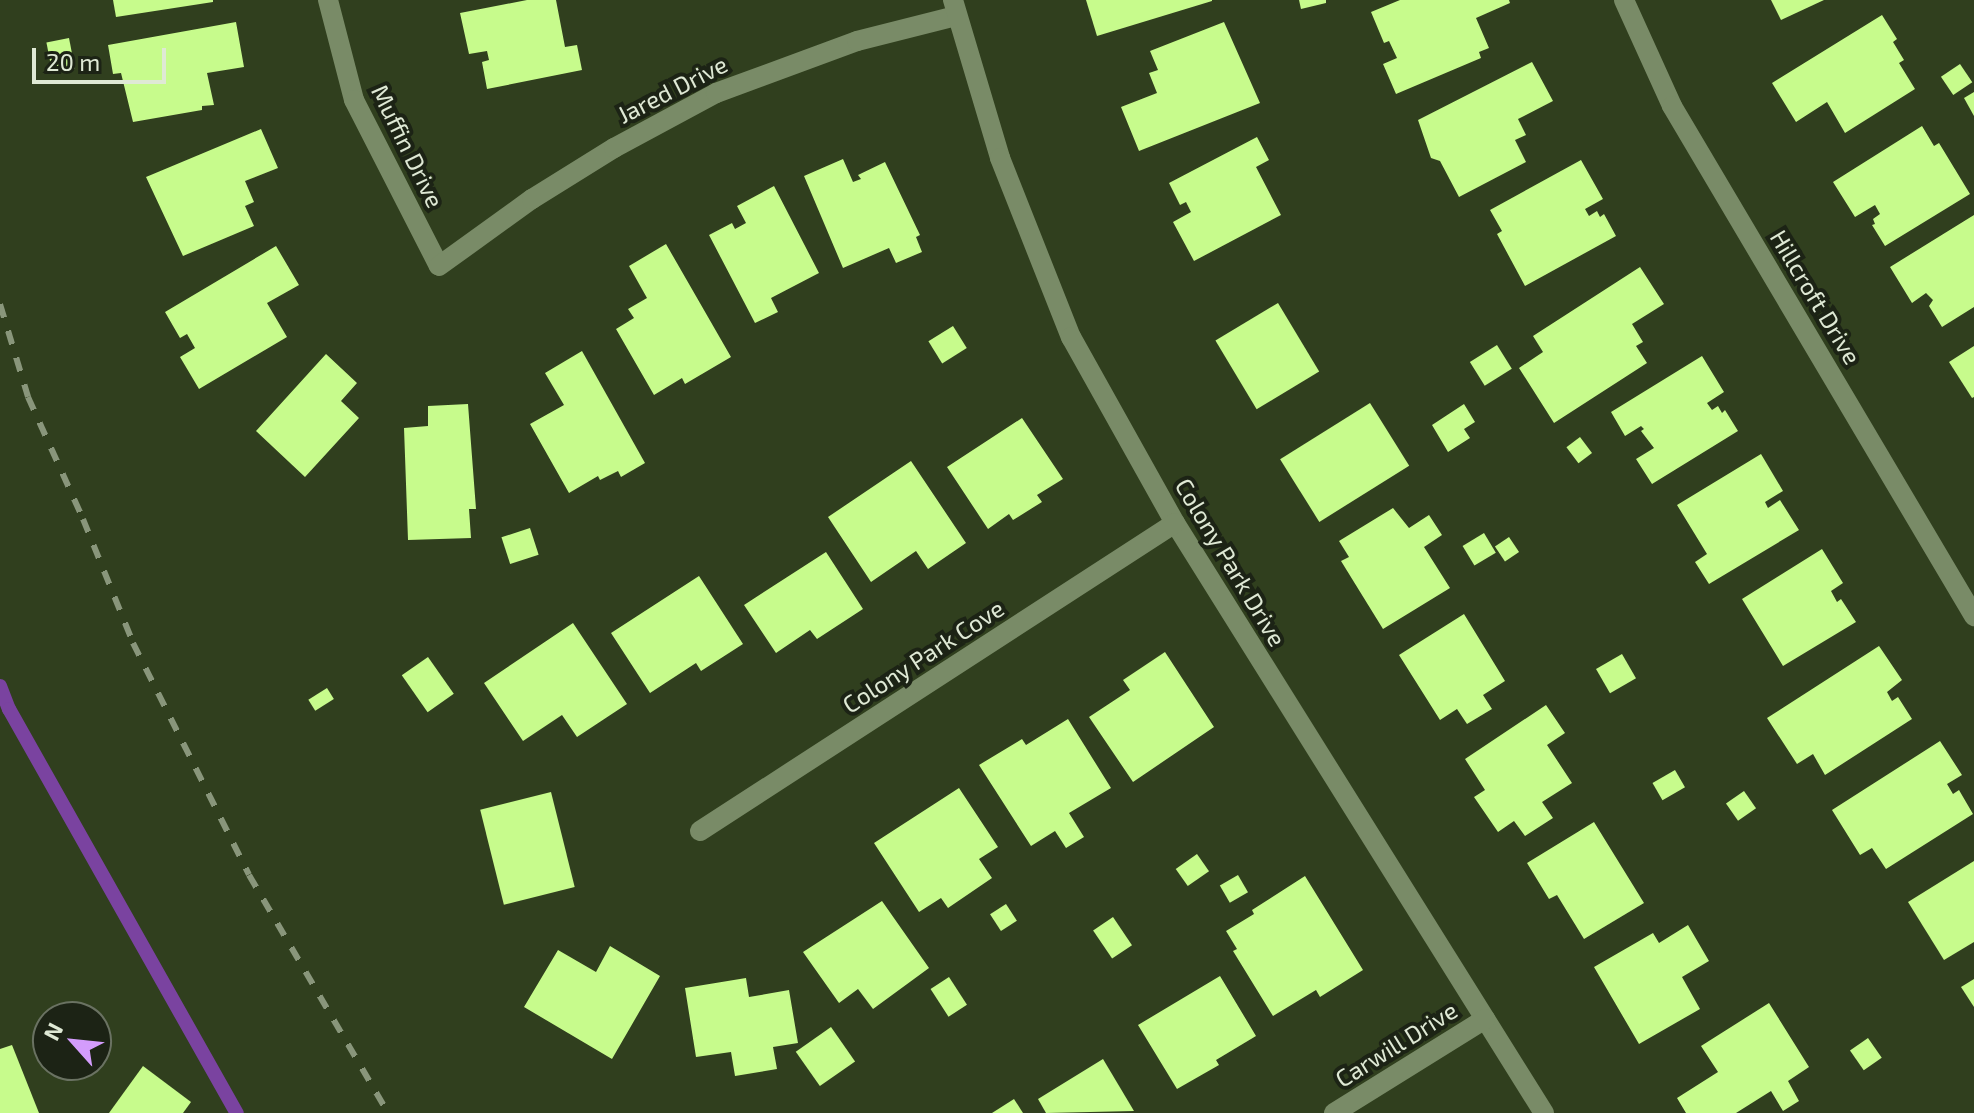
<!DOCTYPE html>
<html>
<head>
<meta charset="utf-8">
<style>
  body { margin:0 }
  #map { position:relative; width:1974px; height:1113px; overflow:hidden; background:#303f1e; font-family:"Exo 2",sans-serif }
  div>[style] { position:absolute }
  .stream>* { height:14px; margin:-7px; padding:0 7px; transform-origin:7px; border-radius:7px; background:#7a43a0 }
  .building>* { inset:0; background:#c7fb8c; transform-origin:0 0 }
  .minor>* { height:20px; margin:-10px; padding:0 10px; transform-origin:10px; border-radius:10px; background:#798b67 }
  .rail>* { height:6px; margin-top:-3px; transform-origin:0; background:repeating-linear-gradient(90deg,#89967b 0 14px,transparent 0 28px) }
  span { translate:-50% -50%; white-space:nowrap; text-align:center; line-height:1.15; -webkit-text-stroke:8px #1c2315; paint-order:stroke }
  .street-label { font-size:24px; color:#dfe9d5 }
  .north { position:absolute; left:32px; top:1001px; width:80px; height:80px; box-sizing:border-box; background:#1c2315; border:2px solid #6a7262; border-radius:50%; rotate:297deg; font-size:22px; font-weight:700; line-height:32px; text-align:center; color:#dfe9d5 }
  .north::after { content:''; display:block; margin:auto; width:28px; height:36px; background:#d39cfc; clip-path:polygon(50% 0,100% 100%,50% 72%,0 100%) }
  .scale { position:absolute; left:32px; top:48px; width:134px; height:36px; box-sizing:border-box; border:4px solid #dfe9d5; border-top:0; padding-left:10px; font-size:24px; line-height:28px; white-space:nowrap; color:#dfe9d5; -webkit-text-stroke:6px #1c2315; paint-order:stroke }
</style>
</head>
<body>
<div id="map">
  <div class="stream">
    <i style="left:0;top:686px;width:25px;rotate:69deg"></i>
    <i style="left:9px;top:709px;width:464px;rotate:60.6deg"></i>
  </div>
  <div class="building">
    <i style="clip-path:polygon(113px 0,213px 0,213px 2px,116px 17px)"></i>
    <i style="clip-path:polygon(527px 0,556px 0,565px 47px,577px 45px,582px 70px,487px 89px,482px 62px,489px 60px,487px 51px,469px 54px,460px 13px)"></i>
    <i style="clip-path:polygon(1086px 0,1212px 0,1212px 1px,1097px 36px)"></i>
    <i style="clip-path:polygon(1299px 0,1326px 0,1326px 3px,1301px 9px)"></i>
    <i style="clip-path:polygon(1400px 0,1509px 0,1510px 3px,1476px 18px,1489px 48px,1479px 52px,1481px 58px,1396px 94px,1383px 64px,1397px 58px,1389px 41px,1384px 43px,1371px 12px)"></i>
    <i style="clip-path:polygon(1771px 0,1824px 0,1781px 20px)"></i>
    <i style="clip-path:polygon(1882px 15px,1897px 39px,1893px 42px,1904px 60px,1899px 63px,1915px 89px,1845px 133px,1827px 102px,1796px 122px,1772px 83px)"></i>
    <i style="clip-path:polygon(236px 22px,244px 67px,207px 73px,214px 105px,202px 106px,202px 110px,133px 122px,121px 73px,113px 74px,108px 45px)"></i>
    <i style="clip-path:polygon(1224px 22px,1260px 103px,1139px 151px,1121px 107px,1157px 93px,1149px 73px,1158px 70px,1150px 51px)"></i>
    <i style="left:69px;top:38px;width:31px;height:23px;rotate:79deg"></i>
    <i style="clip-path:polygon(1532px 62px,1553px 101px,1518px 119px,1526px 135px,1515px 140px,1526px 162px,1459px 197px,1440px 161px,1431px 158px,1418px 120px)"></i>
    <i style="left:1960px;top:64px;width:22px;height:23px;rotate:56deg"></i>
    <i style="clip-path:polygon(1974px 92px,1974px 116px,1964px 98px)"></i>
    <i style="clip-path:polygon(1922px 126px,1934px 146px,1939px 143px,1970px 194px,1885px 246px,1872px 225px,1875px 224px,1873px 219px,1880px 214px,1875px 205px,1855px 217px,1833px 182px)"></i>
    <i style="clip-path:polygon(261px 129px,278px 168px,245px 181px,254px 202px,245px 206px,254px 226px,183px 256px,146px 177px)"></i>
    <i style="clip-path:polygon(1257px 137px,1269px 160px,1256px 167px,1281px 215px,1194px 261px,1173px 222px,1191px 212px,1186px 202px,1180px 205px,1169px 183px)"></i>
    <i style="clip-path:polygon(843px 159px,853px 182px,861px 179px,858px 175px,885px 162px,920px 235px,916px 237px,922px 252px,896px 263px,889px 248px,843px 268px,804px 176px)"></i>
    <i style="clip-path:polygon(1581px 160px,1603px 199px,1585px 209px,1589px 216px,1597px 211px,1600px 217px,1604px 214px,1616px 236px,1525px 286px,1497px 234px,1502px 231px,1490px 210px)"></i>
    <i style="clip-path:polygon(774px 186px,819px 273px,771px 298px,778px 312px,755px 323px,709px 235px,732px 223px,735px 229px,746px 223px,737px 206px)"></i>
    <i style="clip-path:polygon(1974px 215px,1974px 307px,1942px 327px,1929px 306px,1933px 300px,1926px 293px,1912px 303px,1890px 267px)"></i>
    <i style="clip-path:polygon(666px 244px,731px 357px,685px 384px,682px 378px,654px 395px,616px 329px,634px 318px,628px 309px,647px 298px,629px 266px)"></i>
    <i style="clip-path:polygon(276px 246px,299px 285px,267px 303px,287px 337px,199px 389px,180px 357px,195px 348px,187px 334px,180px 338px,165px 312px)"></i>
    <i style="clip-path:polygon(1640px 267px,1664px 304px,1632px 324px,1643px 342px,1636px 346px,1647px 363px,1554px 423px,1519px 368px,1543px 352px,1533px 336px)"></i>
    <i style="left:1278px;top:303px;width:80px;height:73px;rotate:59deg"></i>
    <i style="left:953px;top:326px;width:26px;height:29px;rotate:58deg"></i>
    <i style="left:1497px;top:345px;width:28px;height:32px;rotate:58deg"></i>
    <i style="clip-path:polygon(1974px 346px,1974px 397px,1972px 398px,1949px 362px)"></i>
    <i style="clip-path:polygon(582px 351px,645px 463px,621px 477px,618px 471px,600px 480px,598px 476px,569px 493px,530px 424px,564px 405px,545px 373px)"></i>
    <i style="clip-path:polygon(326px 354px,357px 383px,341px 401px,359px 418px,305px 477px,256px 431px)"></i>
    <i style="clip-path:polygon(1702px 356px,1724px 392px,1707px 403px,1712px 410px,1718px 406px,1722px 413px,1725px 410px,1738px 431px,1652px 484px,1636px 459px,1654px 448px,1641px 431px,1644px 429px,1641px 426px,1625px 436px,1611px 412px)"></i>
    <i style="left:1370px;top:403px;width:74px;height:106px;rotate:58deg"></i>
    <i style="clip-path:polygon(468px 404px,476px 509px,469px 509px,471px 538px,408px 540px,404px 428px,428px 426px,428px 406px)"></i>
    <i style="clip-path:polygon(1464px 404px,1475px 422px,1464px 429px,1470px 438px,1448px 452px,1432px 425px)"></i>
    <i style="clip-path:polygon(1022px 418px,1063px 479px,1037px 495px,1042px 502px,1013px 520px,1009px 514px,988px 529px,947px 467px)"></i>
    <i style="left:1580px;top:437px;width:20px;height:17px;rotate:53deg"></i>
    <i style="clip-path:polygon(1761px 454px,1783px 491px,1765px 502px,1768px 508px,1780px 500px,1799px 530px,1709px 584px,1695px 562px,1707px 554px,1677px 505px)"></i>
    <i style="clip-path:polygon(911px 461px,966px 543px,928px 569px,916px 551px,871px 582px,828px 517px)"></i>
    <i style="clip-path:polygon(1393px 508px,1409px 528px,1429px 515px,1442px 535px,1424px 547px,1450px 588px,1383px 629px,1341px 561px,1349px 557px,1339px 541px)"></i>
    <i style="left:530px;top:528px;width:28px;height:30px;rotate:72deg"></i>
    <i style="left:1484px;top:533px;width:23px;height:25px;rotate:59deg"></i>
    <i style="left:1509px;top:537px;width:18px;height:17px;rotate:56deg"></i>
    <i style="clip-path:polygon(1822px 549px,1843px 583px,1831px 591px,1837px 602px,1841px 599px,1856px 622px,1783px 666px,1742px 599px)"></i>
    <i style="clip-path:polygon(826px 552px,863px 609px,817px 639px,810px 630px,776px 653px,744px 605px)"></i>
    <i style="clip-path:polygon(699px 576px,743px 644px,701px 671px,696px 663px,650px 693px,611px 633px)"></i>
    <i style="clip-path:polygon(1464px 614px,1505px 681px,1483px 695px,1492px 709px,1467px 724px,1457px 709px,1440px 720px,1399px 655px)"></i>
    <i style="clip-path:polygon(573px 623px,627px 704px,577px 737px,562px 715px,523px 741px,484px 683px)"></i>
    <i style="clip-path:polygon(1879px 646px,1902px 680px,1887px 692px,1892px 701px,1898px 697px,1912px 719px,1825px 775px,1813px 754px,1797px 764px,1767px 718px)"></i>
    <i style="clip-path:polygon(1165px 652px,1214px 727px,1133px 782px,1089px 717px,1130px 690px,1123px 680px)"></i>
    <i style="left:1622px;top:654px;width:28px;height:30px;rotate:60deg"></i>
    <i style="left:428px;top:657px;width:45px;height:32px;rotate:55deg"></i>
    <i style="left:327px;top:688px;width:13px;height:22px;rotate:58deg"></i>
    <i style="clip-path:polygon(1546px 705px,1565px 733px,1547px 745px,1572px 783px,1542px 802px,1553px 818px,1525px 836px,1514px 821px,1498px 832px,1474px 797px,1485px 790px,1465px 759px)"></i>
    <i style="clip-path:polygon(1068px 719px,1111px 788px,1069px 813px,1084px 837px,1066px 848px,1055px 831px,1031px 846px,979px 765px,1022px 739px,1026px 745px)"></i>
    <i style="clip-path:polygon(1940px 741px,1962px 775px,1947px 784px,1953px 794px,1959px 790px,1973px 814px,1886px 869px,1872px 848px,1860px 855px,1832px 810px)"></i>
    <i style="left:1675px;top:770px;width:20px;height:26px;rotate:60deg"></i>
    <i style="clip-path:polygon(959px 788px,998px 847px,979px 859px,992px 878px,948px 908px,941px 898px,919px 912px,874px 843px)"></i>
    <i style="left:1744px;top:791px;width:21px;height:22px;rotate:55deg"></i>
    <i style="left:551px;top:792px;width:98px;height:73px;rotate:76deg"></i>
    <i style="clip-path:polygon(1594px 822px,1644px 903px,1584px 939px,1557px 895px,1549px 899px,1527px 863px)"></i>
    <i style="left:1197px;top:854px;width:21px;height:26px;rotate:55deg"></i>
    <i style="clip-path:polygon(1974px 861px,1974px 942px,1944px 960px,1908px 902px)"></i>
    <i style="left:1238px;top:875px;width:20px;height:21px;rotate:60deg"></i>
    <i style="clip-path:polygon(1305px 876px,1363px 970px,1320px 997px,1316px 990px,1273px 1016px,1233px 951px,1237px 949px,1226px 931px,1254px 914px,1252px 910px)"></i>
    <i style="clip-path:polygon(882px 901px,929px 968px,873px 1009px,858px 989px,839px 1003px,803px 952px)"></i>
    <i style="left:1006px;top:904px;width:20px;height:19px;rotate:57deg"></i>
    <i style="left:1113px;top:917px;width:34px;height:24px;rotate:56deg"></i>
    <i style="clip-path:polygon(1688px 925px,1709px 961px,1682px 977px,1700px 1009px,1639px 1044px,1594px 967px,1653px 933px,1659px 943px)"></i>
    <i style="clip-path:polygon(610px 946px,660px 976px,612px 1059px,524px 1007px,558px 950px,596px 972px)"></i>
    <i style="clip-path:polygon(1220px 976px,1256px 1036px,1216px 1060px,1219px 1065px,1177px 1089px,1138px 1025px)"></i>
    <i style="left:949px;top:977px;width:33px;height:22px;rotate:57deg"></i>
    <i style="clip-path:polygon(746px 978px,749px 997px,789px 990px,798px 1043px,773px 1047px,777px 1069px,735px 1076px,731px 1052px,696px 1057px,685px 988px)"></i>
    <i style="clip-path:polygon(1974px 979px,1974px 1007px,1961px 987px)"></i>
    <i style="clip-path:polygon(1769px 1003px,1809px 1067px,1788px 1081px,1799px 1101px,1783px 1111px,1771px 1091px,1736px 1113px,1686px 1113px,1677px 1098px,1718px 1072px,1701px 1046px)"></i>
    <i style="left:831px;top:1027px;width:42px;height:43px;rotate:55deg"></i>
    <i style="left:1868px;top:1038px;width:24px;height:22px;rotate:55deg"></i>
    <i style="clip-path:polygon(12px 1045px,39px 1113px,0 1113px,0 1049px)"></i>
    <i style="clip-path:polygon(1103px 1059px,1134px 1111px,1046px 1113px,1038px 1099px)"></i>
    <i style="clip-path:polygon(143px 1066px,191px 1102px,183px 1113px,109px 1113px)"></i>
    <i style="clip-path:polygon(1014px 1099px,1023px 1113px,992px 1113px)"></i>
  </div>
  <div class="minor">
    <i style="left:328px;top:0;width:103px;rotate:75.4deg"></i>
    <i style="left:354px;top:100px;width:186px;rotate:62.9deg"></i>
    <i style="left:439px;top:266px;width:115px;rotate:-35.8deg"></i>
    <i style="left:532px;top:199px;width:97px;rotate:-31.9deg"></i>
    <i style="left:614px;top:148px;width:116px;rotate:-28.3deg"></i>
    <i style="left:716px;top:93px;width:150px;rotate:-20.2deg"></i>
    <i style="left:857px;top:41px;width:102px;rotate:-14.2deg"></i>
    <i style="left:953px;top:0;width:165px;rotate:73.4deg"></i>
    <i style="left:1000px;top:158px;width:193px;rotate:68.4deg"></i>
    <i style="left:1071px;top:337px;width:213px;rotate:60.8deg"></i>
    <i style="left:1175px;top:523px;width:696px;rotate:57.98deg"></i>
    <i style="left:1624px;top:0;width:116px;rotate:65.6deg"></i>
    <i style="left:1672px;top:106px;width:593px;rotate:59.37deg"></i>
    <i style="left:700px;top:831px;width:566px;rotate:-32.96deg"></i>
    <i style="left:1334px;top:1113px;width:178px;rotate:-31.9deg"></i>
  </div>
  <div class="rail">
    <i style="left:0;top:304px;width:97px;rotate:73.2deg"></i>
    <i style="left:28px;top:397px;width:134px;rotate:65.7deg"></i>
    <i style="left:83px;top:519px;width:134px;rotate:68deg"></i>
    <i style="left:133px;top:643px;width:259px;rotate:63.4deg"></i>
    <i style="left:249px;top:875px;width:276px;rotate:59.7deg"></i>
  </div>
  <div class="street-label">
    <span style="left:672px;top:89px;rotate:-27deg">Jared Drive</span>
    <span style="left:408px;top:146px;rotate:64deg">Muffin Drive</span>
    <span style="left:1816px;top:297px;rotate:59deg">Hillcroft Drive</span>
    <span style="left:1231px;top:562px;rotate:59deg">Colony Park Drive</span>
    <span style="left:923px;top:656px;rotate:-33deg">Colony Park Cove</span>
    <span style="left:1396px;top:1044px;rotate:-32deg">Carwill Drive</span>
  </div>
  <div class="north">N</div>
  <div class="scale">20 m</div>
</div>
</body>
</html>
